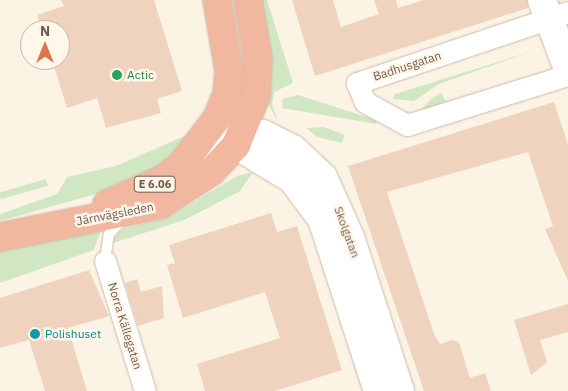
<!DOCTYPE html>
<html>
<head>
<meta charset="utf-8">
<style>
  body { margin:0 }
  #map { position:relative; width:568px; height:391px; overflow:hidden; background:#fbf3e4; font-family:"IBM Plex Sans",sans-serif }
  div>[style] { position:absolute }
  .green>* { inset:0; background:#d1e7c4; transform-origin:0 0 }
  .building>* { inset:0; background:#efd3be }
  .roads { filter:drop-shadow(0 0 1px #ccbbac) drop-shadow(0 0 1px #ccbbac) }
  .lane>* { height:10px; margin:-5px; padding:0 5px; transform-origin:5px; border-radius:5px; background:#fff }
  .street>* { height:21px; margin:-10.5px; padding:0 10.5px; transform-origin:10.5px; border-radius:10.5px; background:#fff }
  .secondary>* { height:28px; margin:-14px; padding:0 14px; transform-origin:14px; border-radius:14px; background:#fff }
  .highway>* { height:28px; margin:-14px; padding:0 14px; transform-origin:14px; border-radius:14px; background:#f1b79f }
  .dots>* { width:14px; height:14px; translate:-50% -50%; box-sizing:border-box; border:2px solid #fef7ea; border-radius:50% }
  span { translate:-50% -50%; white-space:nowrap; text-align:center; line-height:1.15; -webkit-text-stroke:5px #fef7ea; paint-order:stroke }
  .shield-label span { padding:1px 4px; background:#fef7ea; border:1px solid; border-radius:4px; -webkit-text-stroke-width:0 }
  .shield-label { font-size:11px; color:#725a4b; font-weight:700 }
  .street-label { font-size:12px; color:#725a4b }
  .leisure-label { font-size:12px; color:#27864d }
  .left { translate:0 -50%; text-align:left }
  .culture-label { font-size:12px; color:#0d838f }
  .north { position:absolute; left:20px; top:20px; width:50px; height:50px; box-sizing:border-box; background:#fef7ea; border:1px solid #c6b8aa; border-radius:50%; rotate:0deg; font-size:14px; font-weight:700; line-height:20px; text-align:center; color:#725a4b }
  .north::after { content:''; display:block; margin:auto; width:18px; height:22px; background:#de7451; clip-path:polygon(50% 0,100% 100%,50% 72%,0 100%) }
</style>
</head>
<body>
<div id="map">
  <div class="green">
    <i style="clip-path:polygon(259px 0,267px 0,293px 83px,274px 92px,272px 105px,279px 123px,267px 102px)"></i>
    <i style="clip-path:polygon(533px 51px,439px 84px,414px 101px,393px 99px,395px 94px)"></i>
    <i style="clip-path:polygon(441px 93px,448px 105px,418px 113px,432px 98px)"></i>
    <i style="clip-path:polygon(298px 95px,376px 120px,377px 124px,282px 108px,283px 99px)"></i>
    <i style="clip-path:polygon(324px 127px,345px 135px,342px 143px,317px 137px,306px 128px)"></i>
    <i style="clip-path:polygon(292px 133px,327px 160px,345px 186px,332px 170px)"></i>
    <i style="clip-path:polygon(189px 134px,181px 148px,156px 170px,110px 190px,0 221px,0 214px,57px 194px,67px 177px,116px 166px)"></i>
    <i style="clip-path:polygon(253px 172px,239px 192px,184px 220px,110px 244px,122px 229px,167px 218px,237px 176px)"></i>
    <i style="left:46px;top:179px;width:7px;height:49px;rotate:74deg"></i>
    <i style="clip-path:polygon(101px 230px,94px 250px,0 283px,0 251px)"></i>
  </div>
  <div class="building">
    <i style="clip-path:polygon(61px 0,154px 0,182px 91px,157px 99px,161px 113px,106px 128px,97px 98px,67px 108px,52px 60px,60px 60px,60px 30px,42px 30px,37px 15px,64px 6px)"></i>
    <i style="clip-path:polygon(292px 0,333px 0,341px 27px,379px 14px,374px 0,396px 0,398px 8px,424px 0,527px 0,528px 8px,315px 76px)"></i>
    <i style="clip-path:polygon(554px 102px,568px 145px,568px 281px,545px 229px,553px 226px,528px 152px,387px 192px,434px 334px,440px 344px,453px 340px,459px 343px,470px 378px,485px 373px,491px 391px,424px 391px,348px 166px)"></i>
    <i style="clip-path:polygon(271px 213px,277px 232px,297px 226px,342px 370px,275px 391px,205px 391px,197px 364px,280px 338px,265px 292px,183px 318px,167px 265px,175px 263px,169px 245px)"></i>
    <i style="clip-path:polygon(89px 270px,109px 316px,68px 328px,87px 391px,45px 391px,29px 340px,0 348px,0 298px)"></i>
    <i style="clip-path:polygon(137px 279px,141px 292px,162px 286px,164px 318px,138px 326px,125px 283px)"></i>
    <i style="clip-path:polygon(568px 304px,568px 332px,540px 340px,547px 362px,531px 375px,514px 320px)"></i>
  </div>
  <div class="roads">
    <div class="lane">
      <i style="left:105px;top:261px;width:27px;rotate:-82deg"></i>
      <i style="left:109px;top:234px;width:19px;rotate:-47deg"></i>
    </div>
    <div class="street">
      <i style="left:568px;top:12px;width:223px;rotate:161.4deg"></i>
      <i style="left:357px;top:83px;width:21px;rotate:67deg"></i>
      <i style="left:365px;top:102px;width:48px;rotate:28.7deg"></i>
      <i style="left:407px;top:125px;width:169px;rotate:-17.3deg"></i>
      <i style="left:105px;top:261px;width:136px;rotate:72.9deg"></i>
    </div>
    <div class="secondary">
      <i style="left:542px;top:0;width:74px;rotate:69.4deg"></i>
      <i style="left:228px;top:124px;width:22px;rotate:69deg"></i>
      <i style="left:236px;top:145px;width:66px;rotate:31.3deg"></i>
      <i style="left:292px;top:179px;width:50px;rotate:53.1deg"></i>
      <i style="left:322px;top:219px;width:181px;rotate:72deg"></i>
      <i style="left:199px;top:147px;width:33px;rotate:-25deg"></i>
      <i style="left:229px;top:133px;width:34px;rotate:2deg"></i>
      <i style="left:263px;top:134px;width:34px;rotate:27deg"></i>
      <i style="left:293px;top:149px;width:41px;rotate:43deg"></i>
      <i style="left:323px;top:177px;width:69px;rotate:66deg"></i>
      <i style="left:351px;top:240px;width:159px;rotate:72deg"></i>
    </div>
    <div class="highway">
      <i style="left:107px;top:204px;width:58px;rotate:-23.5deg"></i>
      <i style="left:160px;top:181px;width:24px;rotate:-35deg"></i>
      <i style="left:180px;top:167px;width:61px;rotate:-52.9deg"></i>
      <i style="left:217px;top:118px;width:25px;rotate:-67deg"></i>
      <i style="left:227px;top:95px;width:25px;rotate:-85deg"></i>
      <i style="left:229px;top:70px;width:71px;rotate:-99.7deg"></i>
      <i style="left:0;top:237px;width:163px;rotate:-11.3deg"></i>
      <i style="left:160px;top:205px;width:61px;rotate:-32.9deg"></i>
      <i style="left:211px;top:172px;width:37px;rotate:-47deg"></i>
      <i style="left:236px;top:145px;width:53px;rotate:-67.8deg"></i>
      <i style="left:256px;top:96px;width:36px;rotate:-87deg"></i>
      <i style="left:258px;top:60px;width:61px;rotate:-99.5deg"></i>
    </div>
  </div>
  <div class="dots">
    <i style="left:117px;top:75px;background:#2e9e5b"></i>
    <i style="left:35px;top:334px;background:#0f9aa8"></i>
  </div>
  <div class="shield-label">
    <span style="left:155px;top:184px">E 6.06</span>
  </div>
  <div class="street-label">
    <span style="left:407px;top:66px;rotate:-18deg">Badhusgatan</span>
    <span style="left:115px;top:214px;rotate:-11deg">Järnvägsleden</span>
    <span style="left:347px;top:232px;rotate:70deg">Skolgatan</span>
    <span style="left:125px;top:326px;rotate:73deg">Norra Källegatan</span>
  </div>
  <div class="leisure-label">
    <span class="left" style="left:127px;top:75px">Actic</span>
  </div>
  <div class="culture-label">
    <span class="left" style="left:45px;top:334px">Polishuset</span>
  </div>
  <div class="north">N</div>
</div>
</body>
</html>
